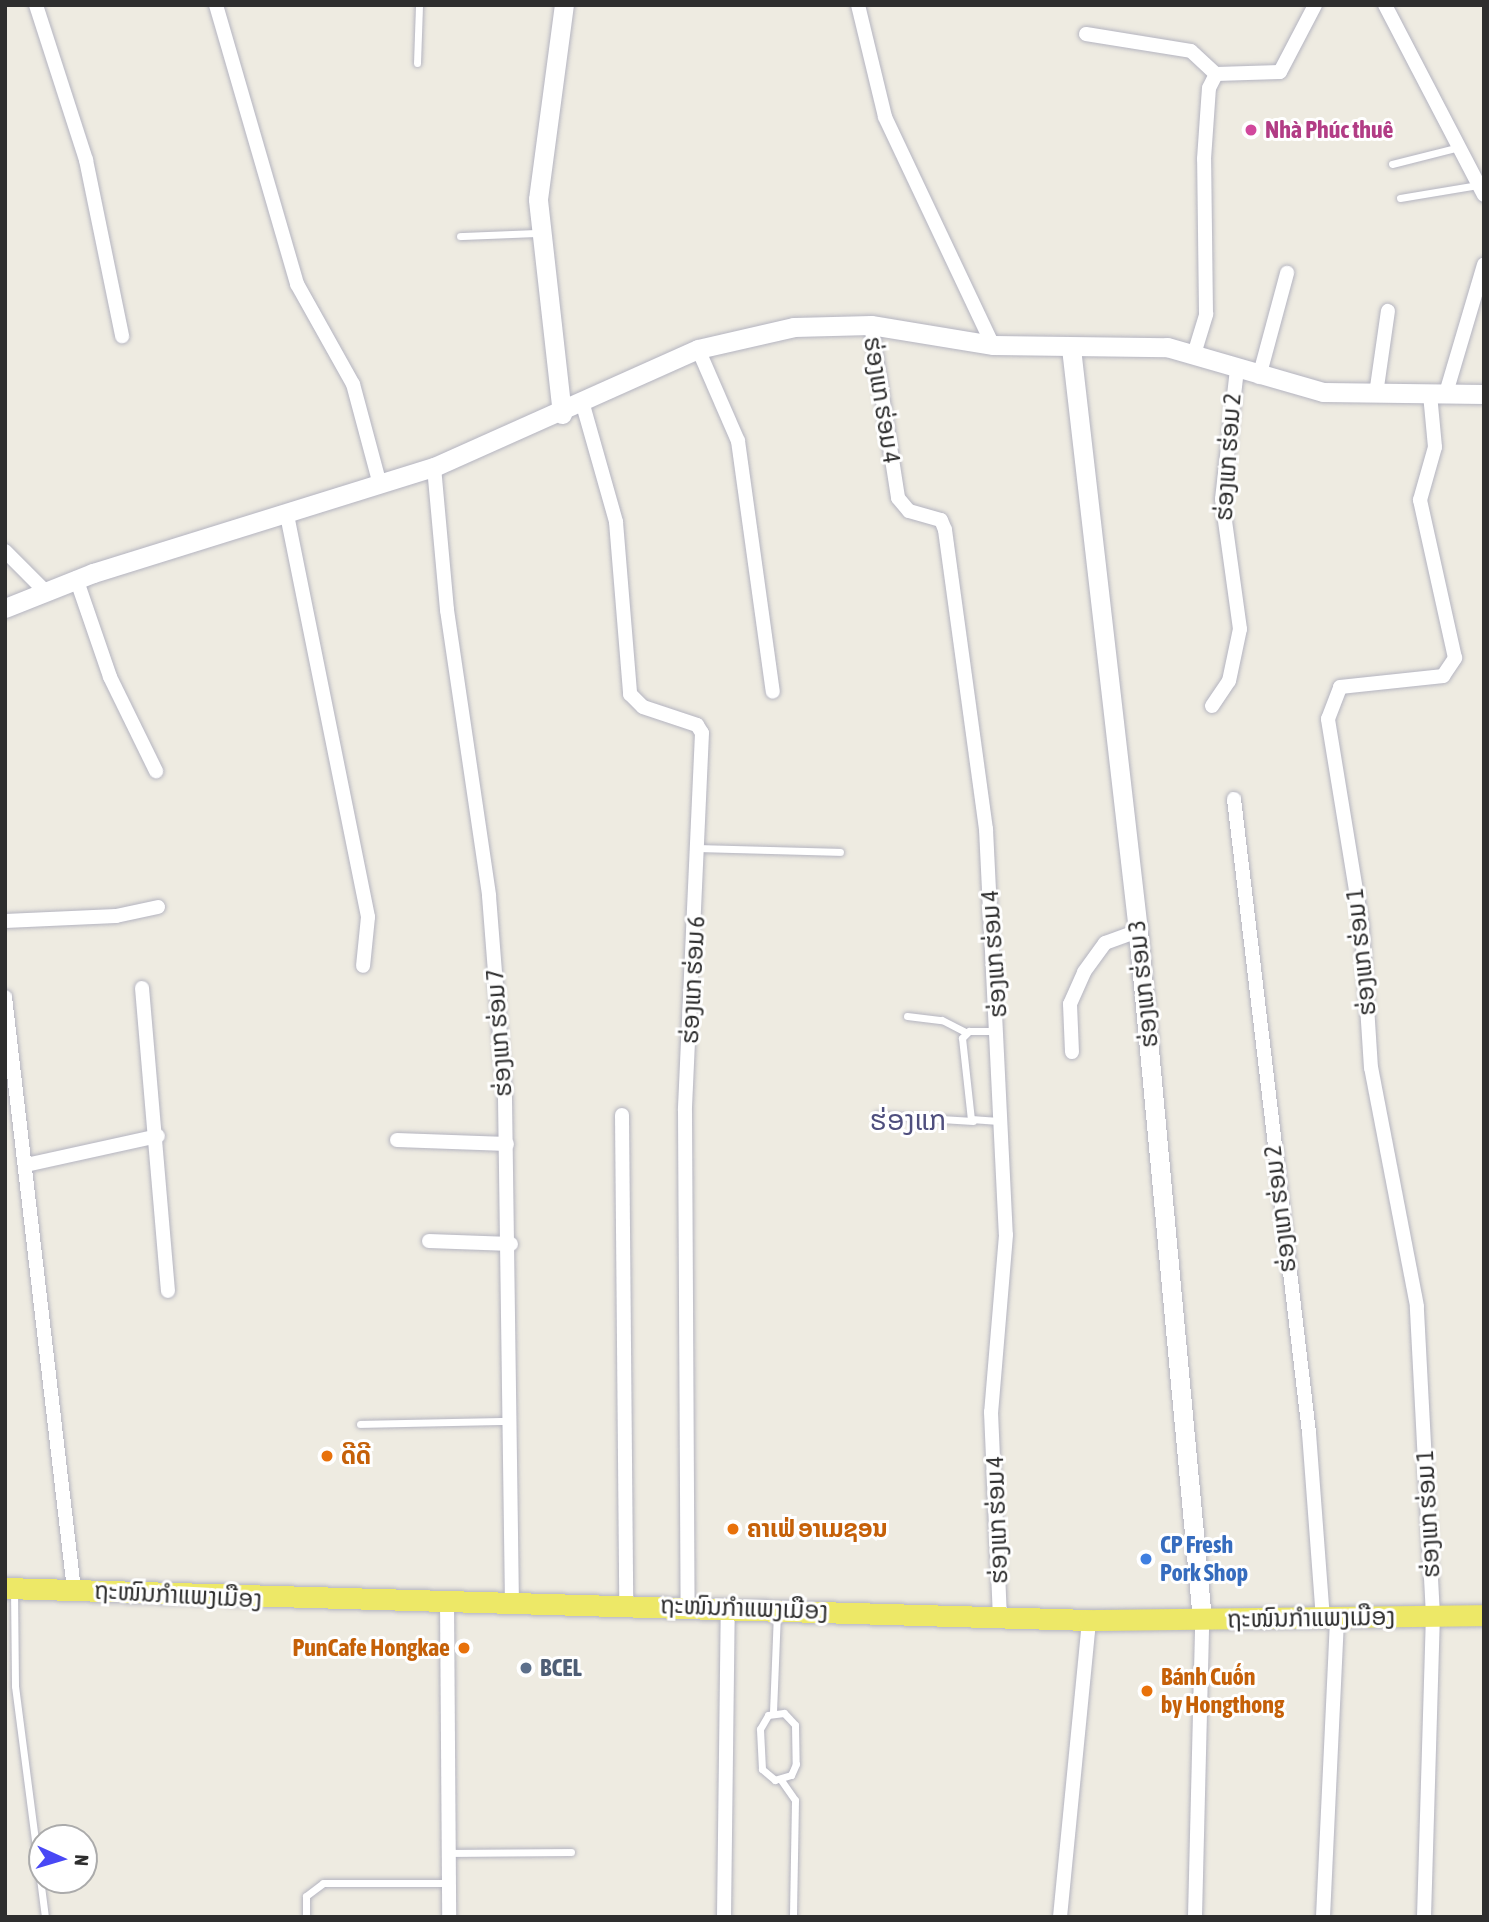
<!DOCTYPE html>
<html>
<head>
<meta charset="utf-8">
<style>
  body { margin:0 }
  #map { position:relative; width:1489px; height:1922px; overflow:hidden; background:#eeebe1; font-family:"Asap Condensed","Noto Sans Lao",sans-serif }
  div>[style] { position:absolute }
  .roads { filter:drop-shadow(0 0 2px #b4b4c0) drop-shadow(0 0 2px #b4b4c0) }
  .lane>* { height:7px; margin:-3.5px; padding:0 3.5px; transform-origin:3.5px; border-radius:3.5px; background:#fff }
  .street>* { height:14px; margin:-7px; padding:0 7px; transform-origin:7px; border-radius:7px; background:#fff }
  .secondary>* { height:19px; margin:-9.5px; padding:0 9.5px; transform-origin:9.5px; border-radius:9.5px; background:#fff }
  .primary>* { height:21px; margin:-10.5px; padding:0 10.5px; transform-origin:10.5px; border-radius:10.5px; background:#ede867 }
  .dots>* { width:19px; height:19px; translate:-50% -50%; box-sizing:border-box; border:4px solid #fff; border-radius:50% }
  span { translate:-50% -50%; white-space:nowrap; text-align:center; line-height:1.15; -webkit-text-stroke:6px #fff; paint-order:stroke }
  .hotel-label { font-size:24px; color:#b23c85; font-weight:700 }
  .left { translate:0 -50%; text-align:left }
  .street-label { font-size:24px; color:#2e2e2e }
  .food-label { font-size:24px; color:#c56008; font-weight:700 }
  .right { translate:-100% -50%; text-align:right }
  .shop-label { font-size:24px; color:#366cbe; font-weight:700 }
  .service-label { font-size:24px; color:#4e5e75; font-weight:700 }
  .quarter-label { font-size:28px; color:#4f4f7e }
  .frame { position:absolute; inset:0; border:7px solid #2e2e2e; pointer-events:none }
  .north { position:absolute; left:28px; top:1824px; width:70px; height:70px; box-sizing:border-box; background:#fff; border:2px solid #ababab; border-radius:50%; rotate:94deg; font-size:19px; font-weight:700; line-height:28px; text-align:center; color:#2e2e2e }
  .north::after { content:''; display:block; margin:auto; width:24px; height:32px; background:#4948f5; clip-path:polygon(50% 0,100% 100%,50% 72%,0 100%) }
</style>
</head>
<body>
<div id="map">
  <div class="roads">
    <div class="lane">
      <i style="left:417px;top:63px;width:58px;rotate:-88deg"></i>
      <i style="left:1392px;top:164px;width:69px;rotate:-14.2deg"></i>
      <i style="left:1400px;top:198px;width:79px;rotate:-9.5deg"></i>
      <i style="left:460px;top:236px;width:79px;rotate:-2.2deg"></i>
      <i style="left:700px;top:848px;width:140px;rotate:1.6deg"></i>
      <i style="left:907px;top:1016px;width:35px;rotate:7deg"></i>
      <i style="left:942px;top:1020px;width:27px;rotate:27deg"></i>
      <i style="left:998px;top:1031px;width:29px;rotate:180deg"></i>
      <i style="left:969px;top:1031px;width:10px;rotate:135deg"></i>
      <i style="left:962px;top:1038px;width:81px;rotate:83.7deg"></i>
      <i style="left:971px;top:1119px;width:31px;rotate:4deg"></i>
      <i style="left:877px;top:1115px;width:96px;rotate:3.6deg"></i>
      <i style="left:360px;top:1424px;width:149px;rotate:-1.2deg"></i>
      <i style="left:14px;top:1589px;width:97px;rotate:89.4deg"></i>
      <i style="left:15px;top:1686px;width:233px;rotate:82.6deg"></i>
      <i style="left:773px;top:1712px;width:98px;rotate:-87.7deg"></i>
      <i style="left:784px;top:1713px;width:16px;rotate:47deg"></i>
      <i style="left:795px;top:1725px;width:39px;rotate:89deg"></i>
      <i style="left:796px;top:1764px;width:12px;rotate:114deg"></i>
      <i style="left:791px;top:1775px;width:17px;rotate:163deg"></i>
      <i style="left:775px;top:1780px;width:17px;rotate:-140deg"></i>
      <i style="left:762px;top:1769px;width:40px;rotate:-92.9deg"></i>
      <i style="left:760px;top:1729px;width:16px;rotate:-60deg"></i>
      <i style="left:768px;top:1715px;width:16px;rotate:-7deg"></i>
      <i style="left:781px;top:1780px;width:24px;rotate:55deg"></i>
      <i style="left:795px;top:1800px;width:117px;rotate:91deg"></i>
      <i style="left:449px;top:1853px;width:122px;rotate:-0.5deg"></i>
      <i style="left:306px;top:1917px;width:21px;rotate:-90deg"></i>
      <i style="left:306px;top:1896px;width:21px;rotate:-37deg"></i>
      <i style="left:323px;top:1883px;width:126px"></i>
    </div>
    <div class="street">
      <i style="left:36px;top:5px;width:163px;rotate:72.1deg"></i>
      <i style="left:86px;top:160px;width:180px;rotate:78.4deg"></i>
      <i style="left:216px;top:5px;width:291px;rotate:73.8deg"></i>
      <i style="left:297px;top:284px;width:115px;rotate:60.8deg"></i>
      <i style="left:353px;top:384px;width:105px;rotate:75deg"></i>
      <i style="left:858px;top:5px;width:115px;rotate:76.4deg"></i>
      <i style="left:885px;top:117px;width:252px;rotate:64.7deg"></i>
      <i style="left:1385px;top:5px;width:214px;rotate:62.5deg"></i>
      <i style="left:1086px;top:34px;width:106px;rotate:9.2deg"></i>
      <i style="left:1191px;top:51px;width:34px;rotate:43deg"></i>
      <i style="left:1216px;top:74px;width:64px;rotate:-1.8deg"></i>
      <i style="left:1280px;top:72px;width:76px;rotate:-62.4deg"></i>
      <i style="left:871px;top:325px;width:175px;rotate:81.1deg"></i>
      <i style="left:898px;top:498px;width:17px;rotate:50deg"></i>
      <i style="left:909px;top:511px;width:33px;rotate:16deg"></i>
      <i style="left:941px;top:520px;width:11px;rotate:68deg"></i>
      <i style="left:945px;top:530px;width:302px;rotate:82.2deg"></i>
      <i style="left:986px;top:829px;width:406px;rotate:87.2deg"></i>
      <i style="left:1006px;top:1235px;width:178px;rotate:94.8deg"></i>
      <i style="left:991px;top:1412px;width:205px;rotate:87.5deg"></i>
      <i style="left:698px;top:349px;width:100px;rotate:66.5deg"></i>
      <i style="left:738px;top:441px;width:253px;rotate:82.1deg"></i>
      <i style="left:1195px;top:351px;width:39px;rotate:-73deg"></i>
      <i style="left:1206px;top:314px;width:155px;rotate:-90.7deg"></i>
      <i style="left:1204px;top:159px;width:71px;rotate:-86deg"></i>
      <i style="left:1209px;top:88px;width:16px;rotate:-63deg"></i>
      <i style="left:1259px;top:377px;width:108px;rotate:-74.9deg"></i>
      <i style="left:1446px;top:393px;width:134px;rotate:-73.5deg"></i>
      <i style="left:1376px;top:394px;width:84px;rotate:-81.8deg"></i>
      <i style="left:583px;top:405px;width:122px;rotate:74.2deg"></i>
      <i style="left:616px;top:522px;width:173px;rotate:85.3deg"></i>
      <i style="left:630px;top:694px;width:18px;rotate:45deg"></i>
      <i style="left:643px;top:707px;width:57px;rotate:18.4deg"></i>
      <i style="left:697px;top:725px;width:9px;rotate:58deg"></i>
      <i style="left:702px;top:733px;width:378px;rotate:92.6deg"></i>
      <i style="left:685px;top:1111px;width:495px;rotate:89.7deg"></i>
      <i style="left:434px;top:467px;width:144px;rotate:84.8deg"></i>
      <i style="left:447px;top:610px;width:289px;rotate:81.6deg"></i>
      <i style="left:489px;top:896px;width:203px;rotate:85.5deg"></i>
      <i style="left:505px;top:1098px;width:505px;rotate:89.21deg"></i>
      <i style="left:287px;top:515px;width:410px;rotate:78.6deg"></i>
      <i style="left:368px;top:917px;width:49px;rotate:95.8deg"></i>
      <i style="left:5px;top:551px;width:54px;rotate:45deg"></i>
      <i style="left:76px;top:578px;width:105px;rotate:71deg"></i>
      <i style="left:110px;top:677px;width:105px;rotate:63.9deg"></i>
      <i style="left:1212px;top:706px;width:30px;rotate:-56deg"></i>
      <i style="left:1229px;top:681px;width:53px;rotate:-78.1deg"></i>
      <i style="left:1240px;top:629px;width:131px;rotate:-97.9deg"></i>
      <i style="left:1222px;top:499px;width:131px;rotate:-83.4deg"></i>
      <i style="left:1234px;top:799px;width:638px;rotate:83.25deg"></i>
      <i style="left:1309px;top:1433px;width:187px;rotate:85.7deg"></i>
      <i style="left:5px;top:921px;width:111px;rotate:-2.6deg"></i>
      <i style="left:116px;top:916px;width:43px;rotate:-12.1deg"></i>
      <i style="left:142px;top:988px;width:304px;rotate:85.1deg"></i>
      <i style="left:5px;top:997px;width:597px;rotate:83.36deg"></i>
      <i style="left:1072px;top:1052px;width:48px;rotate:-92.4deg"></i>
      <i style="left:1070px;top:1004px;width:35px;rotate:-66deg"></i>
      <i style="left:1084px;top:972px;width:36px;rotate:-54deg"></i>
      <i style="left:1105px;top:943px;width:35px;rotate:-20deg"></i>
      <i style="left:622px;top:1115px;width:489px;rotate:89.5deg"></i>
      <i style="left:397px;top:1140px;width:110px;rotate:2.1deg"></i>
      <i style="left:26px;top:1165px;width:135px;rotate:-12.4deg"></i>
      <i style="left:429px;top:1241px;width:82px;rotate:2.1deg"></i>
      <i style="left:447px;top:1601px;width:316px;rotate:89.6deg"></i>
      <i style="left:724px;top:1917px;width:309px;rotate:-89.3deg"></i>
      <i style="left:1060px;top:1917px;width:298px;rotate:-84.4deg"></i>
      <i style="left:1195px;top:1917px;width:297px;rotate:-88.6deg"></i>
      <i style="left:1323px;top:1917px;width:298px;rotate:-87.3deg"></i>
      <i style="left:1424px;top:1917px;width:301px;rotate:-88.3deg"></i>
      <i style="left:1433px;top:1616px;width:310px;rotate:-93deg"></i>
      <i style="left:1417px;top:1306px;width:242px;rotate:-100.9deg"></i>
      <i style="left:1371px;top:1068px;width:141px;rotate:-93.7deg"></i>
      <i style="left:1362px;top:927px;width:211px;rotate:-99.3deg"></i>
      <i style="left:1328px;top:719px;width:34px;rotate:-69deg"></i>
      <i style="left:1340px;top:687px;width:104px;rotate:-6.1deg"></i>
      <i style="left:1443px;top:676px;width:22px;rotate:-56deg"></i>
      <i style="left:1455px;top:658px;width:162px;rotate:-102.5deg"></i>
      <i style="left:1420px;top:500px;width:55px;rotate:-74.2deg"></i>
      <i style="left:1435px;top:447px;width:53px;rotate:-95.4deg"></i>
    </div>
    <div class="secondary">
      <i style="left:1071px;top:348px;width:587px;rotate:83.44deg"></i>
      <i style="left:1138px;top:931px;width:692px;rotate:84.69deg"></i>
      <i style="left:562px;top:414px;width:216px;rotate:-96.4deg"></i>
      <i style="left:538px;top:199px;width:196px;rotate:-82.4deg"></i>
      <i style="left:5px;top:608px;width:95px;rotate:-21.7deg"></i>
      <i style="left:93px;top:573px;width:357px;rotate:-17.3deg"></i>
      <i style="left:434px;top:467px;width:289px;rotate:-24.1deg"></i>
      <i style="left:698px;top:349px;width:98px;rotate:-12.9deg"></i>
      <i style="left:794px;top:327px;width:77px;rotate:-1.5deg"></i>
      <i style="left:871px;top:325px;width:124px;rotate:9.3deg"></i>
      <i style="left:993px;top:345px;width:174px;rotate:0.7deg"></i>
      <i style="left:1167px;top:347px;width:162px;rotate:16.1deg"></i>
      <i style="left:1323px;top:392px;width:161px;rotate:0.7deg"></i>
    </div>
    <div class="primary">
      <i style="left:5px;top:1588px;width:1084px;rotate:1.69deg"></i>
      <i style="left:1089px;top:1620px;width:395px;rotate:-0.7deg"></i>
    </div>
  </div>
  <div class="dots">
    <i style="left:1251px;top:130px;background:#d1479c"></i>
    <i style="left:327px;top:1456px;background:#e8710a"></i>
    <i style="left:733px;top:1529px;background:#e8710a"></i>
    <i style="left:1146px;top:1559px;background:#3f7fe0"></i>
    <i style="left:464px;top:1648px;background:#e8710a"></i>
    <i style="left:526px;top:1668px;background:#5c6f8a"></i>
    <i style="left:1147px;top:1691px;background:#e8710a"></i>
  </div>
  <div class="hotel-label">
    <span class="left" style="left:1265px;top:130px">Nhà Phúc thuê</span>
  </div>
  <div class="street-label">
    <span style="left:882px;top:400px;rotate:81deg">ຮ່ອງແກ ຮ່ອມ 4</span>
    <span style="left:1228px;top:457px;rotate:-86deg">ຮ່ອງແກ ຮ່ອມ 2</span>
    <span style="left:1361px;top:952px;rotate:-96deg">ຮ່ອງແກ ຮ່ອມ 1</span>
    <span style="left:994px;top:954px;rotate:-94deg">ຮ່ອງແກ ຮ່ອມ 4</span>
    <span style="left:693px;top:980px;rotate:-87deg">ຮ່ອງແກ ຮ່ອມ 6</span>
    <span style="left:1143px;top:984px;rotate:-96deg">ຮ່ອງແກ ຮ່ອມ 3</span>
    <span style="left:499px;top:1033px;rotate:-94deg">ຮ່ອງແກ ຮ່ອມ 7</span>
    <span style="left:1280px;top:1209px;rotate:-97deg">ຮ່ອງແກ ຮ່ອມ 2</span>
    <span style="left:1428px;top:1514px;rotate:-93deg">ຮ່ອງແກ ຮ່ອມ 1</span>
    <span style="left:997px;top:1520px;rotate:-92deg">ຮ່ອງແກ ຮ່ອມ 4</span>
    <span style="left:178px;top:1595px;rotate:3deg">ຖະໜົນກຳແພງເມືອງ</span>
    <span style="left:744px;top:1608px;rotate:2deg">ຖະໜົນກຳແພງເມືອງ</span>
    <span style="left:1311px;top:1618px;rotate:-1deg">ຖະໜົນກຳແພງເມືອງ</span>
  </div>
  <div class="food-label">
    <span class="left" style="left:341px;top:1456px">ດີດີ</span>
    <span class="left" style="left:747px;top:1529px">ຄາເຟ່ ອາເມຊອນ</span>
    <span class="right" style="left:450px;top:1648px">PunCafe Hongkae</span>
    <span class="left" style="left:1161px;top:1691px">Bánh Cuốn<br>by Hongthong</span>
  </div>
  <div class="shop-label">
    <span class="left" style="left:1160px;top:1559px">CP Fresh<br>Pork Shop</span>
  </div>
  <div class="service-label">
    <span class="left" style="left:540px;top:1668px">BCEL</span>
  </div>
  <div class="quarter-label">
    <span style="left:908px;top:1120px">ຮ່ອງແກ</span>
  </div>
  <div class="frame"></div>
  <div class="north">N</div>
</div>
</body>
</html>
